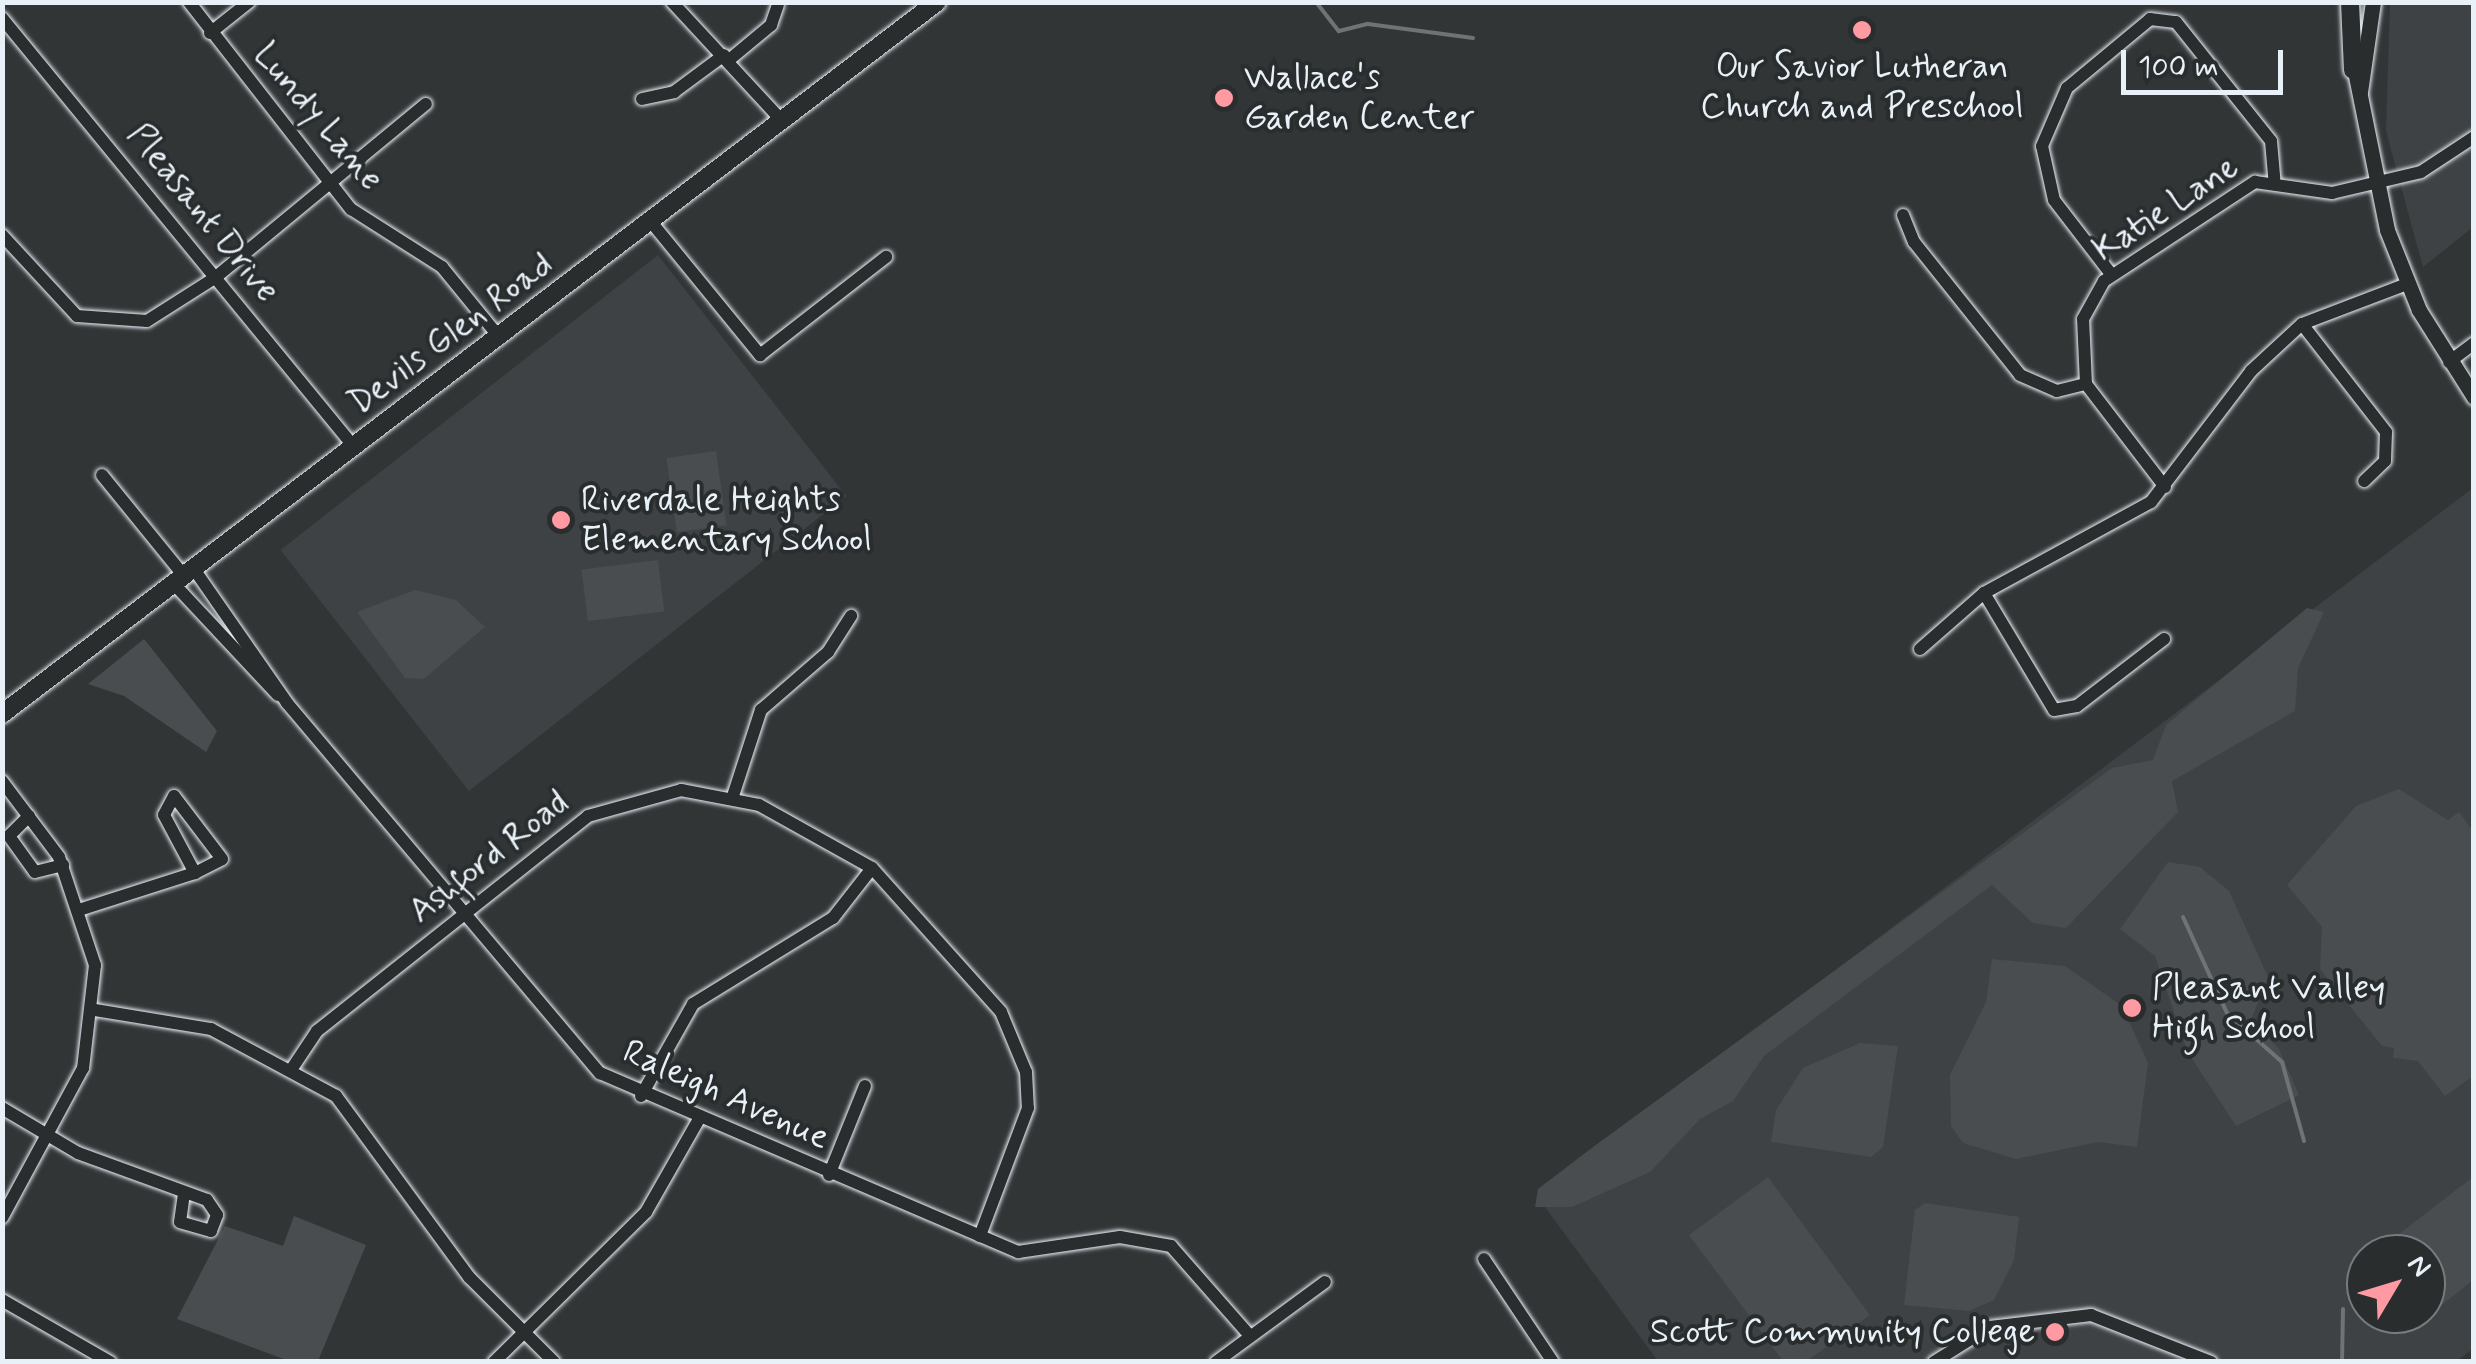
<!DOCTYPE html>
<html>
<head>
<meta charset="utf-8">
<style>
  body { margin:0 }
  #map { position:relative; width:2476px; height:1364px; overflow:hidden; background:#323536; font-family:Mynerve,sans-serif }
  div>[style] { position:absolute }
  .built>* { inset:0; background:#3f4244; transform-origin:0 0 }
  .green>* { inset:0; background:#494d4f; transform-origin:0 0 }
  .stream>* { height:4px; margin:-2px; padding:0 2px; transform-origin:2px; border-radius:2px; background:#6e7376 }
  .roads { filter:drop-shadow(0 0 2px #e8f1f8) drop-shadow(0 0 2px #e8f1f8) }
  .minor>* { height:12px; margin:-6px; padding:0 6px; transform-origin:6px; border-radius:6px; background:#2a2d2e }
  .tertiary>* { height:15px; margin:-7.5px; padding:0 7.5px; transform-origin:7.5px; border-radius:7.5px; background:#2a2d2e }
  .secondary>* { height:18px; margin:-9px; padding:0 9px; transform-origin:9px; border-radius:9px; background:#2a2d2e }
  .dots>* { width:28px; height:28px; translate:-50% -50%; box-sizing:border-box; border:5px solid #2a2d2e; border-radius:50% }
  span { translate:-50% -50%; white-space:nowrap; text-align:center; line-height:1.15; -webkit-text-stroke:8px #2a2d2e; paint-order:stroke }
  .poi-label { font-size:35px; color:#e8f1f8 }
  .left { translate:0 -50%; text-align:left }
  .right { translate:-100% -50%; text-align:right }
  .street-label { font-size:35px; color:#e8f1f8 }
  .frame { position:absolute; inset:0; border:5px solid #e8f1f8; pointer-events:none }
  .north { position:absolute; left:2346px; top:1234px; width:100px; height:100px; box-sizing:border-box; background:#2a2d2e; border:2px solid #767b7f; border-radius:50%; rotate:52deg; font-size:28px; font-weight:700; line-height:40px; text-align:center; color:#e8f1f8 }
  .north::after { content:''; display:block; margin:auto; width:35px; height:45px; background:#ff9aa2; clip-path:polygon(50% 0,100% 100%,50% 72%,0 100%) }
  .scale { position:absolute; left:2121px; top:50px; width:162px; height:45px; box-sizing:border-box; border:5px solid #e8f1f8; border-top:0; padding-left:12px; font-size:30px; line-height:35px; white-space:nowrap; color:#e8f1f8; -webkit-text-stroke:8px #2a2d2e; paint-order:stroke }
</style>
</head>
<body>
<div id="map">
  <div class="built">
    <i style="clip-path:polygon(2390px 3px,2473px 3px,2473px 227px,2423px 267px,2386px 131px)"></i>
    <i style="left:658px;top:255px;width:306px;height:479px;rotate:52deg"></i>
    <i style="clip-path:polygon(evenodd,2473px 488px,2473px 1349px,2455px 1362px,1658px 1361px,1537px 1196px,2473px 488px,2366px 1254px,2426px 1254px,2426px 1314px,2366px 1314px,2366px 1254px)"></i>
  </div>
  <div class="green">
    <i style="left:716px;top:451px;width:75px;height:50px;rotate:82deg"></i>
    <i style="left:658px;top:560px;width:52px;height:77px;rotate:83deg"></i>
    <i style="clip-path:polygon(415px 590px,456px 600px,485px 627px,424px 679px,405px 678px,357px 612px)"></i>
    <i style="clip-path:polygon(2307px 608px,2324px 612px,2298px 668px,2295px 711px,2172px 781px,2178px 812px,2066px 928px,2033px 923px,1992px 885px,1764px 1056px,1733px 1101px,1700px 1119px,1650px 1172px,1572px 1207px,1535px 1207px,1538px 1189px,1593px 1147px,2112px 768px,2153px 760px,2166px 725px)"></i>
    <i style="clip-path:polygon(144px 639px,217px 731px,206px 752px,124px 696px,88px 684px)"></i>
    <i style="clip-path:polygon(2399px 789px,2448px 820px,2459px 812px,2473px 831px,2473px 1076px,2445px 1096px,2418px 1061px,2393px 1058px,2394px 1048px,2382px 1046px,2320px 969px,2322px 927px,2287px 885px,2356px 806px)"></i>
    <i style="clip-path:polygon(2168px 862px,2200px 867px,2229px 891px,2268px 977px,2251px 1020px,2279px 1049px,2299px 1095px,2236px 1126px,2187px 1051px,2155px 956px,2120px 929px)"></i>
    <i style="clip-path:polygon(1992px 959px,2065px 966px,2122px 1006px,2148px 1063px,2137px 1147px,2098px 1142px,2016px 1159px,1963px 1143px,1951px 1126px,1950px 1075px,1986px 1002px)"></i>
    <i style="clip-path:polygon(1860px 1043px,1898px 1046px,1883px 1147px,1871px 1157px,1771px 1142px,1776px 1110px,1803px 1068px)"></i>
    <i style="clip-path:polygon(1768px 1177px,1870px 1315px,1807px 1361px,1783px 1361px,1689px 1235px)"></i>
    <i style="clip-path:polygon(2473px 1177px,2473px 1280px,2438px 1308px,2426px 1293px,2426px 1254px,2394px 1254px,2386px 1244px)"></i>
    <i style="clip-path:polygon(1925px 1203px,2019px 1217px,2014px 1260px,1994px 1300px,1969px 1311px,1904px 1305px,1915px 1210px)"></i>
    <i style="clip-path:polygon(294px 1216px,366px 1245px,318px 1361px,289px 1361px,177px 1319px,225px 1226px,283px 1246px)"></i>
  </div>
  <div class="stream">
    <i style="left:1316px;top:2px;width:37px;rotate:52deg"></i>
    <i style="left:1339px;top:31px;width:30px;rotate:-14deg"></i>
    <i style="left:1368px;top:24px;width:106px;rotate:7.6deg"></i>
    <i style="left:2183px;top:917px;width:106px;rotate:65.4deg"></i>
    <i style="left:2227px;top:1013px;width:74px;rotate:41.7deg"></i>
    <i style="left:2282px;top:1062px;width:82px;rotate:74.4deg"></i>
    <i style="left:2342px;top:1362px;width:53px;rotate:-88.9deg"></i>
  </div>
  <div class="roads">
    <div class="minor">
      <i style="left:189px;top:2px;width:263px;rotate:52deg"></i>
      <i style="left:351px;top:209px;width:108px;rotate:32.5deg"></i>
      <i style="left:442px;top:267px;width:92px;rotate:50.8deg"></i>
      <i style="left:672px;top:2px;width:163px;rotate:47.2deg"></i>
      <i style="left:2px;top:18px;width:556px;rotate:50.62deg"></i>
      <i style="left:210px;top:33px;width:50px;rotate:-38.5deg"></i>
      <i style="left:729px;top:60px;width:55px;rotate:-39.8deg"></i>
      <i style="left:771px;top:25px;width:21px;rotate:-71deg"></i>
      <i style="left:642px;top:99px;width:33px;rotate:-12deg"></i>
      <i style="left:674px;top:92px;width:62px;rotate:-36.5deg"></i>
      <i style="left:1903px;top:215px;width:29px;rotate:68deg"></i>
      <i style="left:1914px;top:242px;width:170px;rotate:51.4deg"></i>
      <i style="left:2020px;top:375px;width:40px;rotate:23.4deg"></i>
      <i style="left:2057px;top:391px;width:30px;rotate:-14deg"></i>
      <i style="left:652px;top:223px;width:171px;rotate:50.7deg"></i>
      <i style="left:760px;top:355px;width:160px;rotate:-37.9deg"></i>
      <i style="left:2px;top:235px;width:110px;rotate:47.2deg"></i>
      <i style="left:77px;top:316px;width:70px;rotate:4.1deg"></i>
      <i style="left:147px;top:321px;width:82px;rotate:-32.5deg"></i>
      <i style="left:216px;top:277px;width:272px;rotate:-39.5deg"></i>
      <i style="left:2111px;top:274px;width:93px;rotate:-127.6deg"></i>
      <i style="left:2054px;top:200px;width:55px;rotate:-102.5deg"></i>
      <i style="left:2042px;top:146px;width:63px;rotate:-66.7deg"></i>
      <i style="left:2067px;top:88px;width:108px;rotate:-39.7deg"></i>
      <i style="left:2150px;top:19px;width:26px;rotate:7deg"></i>
      <i style="left:2176px;top:22px;width:152px;rotate:51.4deg"></i>
      <i style="left:2271px;top:141px;width:38px;rotate:85deg"></i>
      <i style="left:2302px;top:324px;width:137px;rotate:52.1deg"></i>
      <i style="left:2386px;top:432px;width:29px;rotate:92deg"></i>
      <i style="left:2385px;top:461px;width:29px;rotate:136deg"></i>
      <i style="left:2449px;top:362px;width:31px;rotate:-37deg"></i>
      <i style="left:102px;top:475px;width:132px;rotate:50.9deg"></i>
      <i style="left:2165px;top:487px;width:130px;rotate:-127.5deg"></i>
      <i style="left:2086px;top:384px;width:65px;rotate:-92.6deg"></i>
      <i style="left:2083px;top:319px;width:43px;rotate:-61.1deg"></i>
      <i style="left:2104px;top:281px;width:181px;rotate:-33.3deg"></i>
      <i style="left:2255px;top:182px;width:78px;rotate:8.1deg"></i>
      <i style="left:2332px;top:193px;width:91px;rotate:-13.3deg"></i>
      <i style="left:2421px;top:172px;width:64px;rotate:-33.4deg"></i>
      <i style="left:194px;top:569px;width:163px;rotate:55.2deg"></i>
      <i style="left:287px;top:703px;width:485px;rotate:49.8deg"></i>
      <i style="left:600px;top:1073px;width:455px;rotate:23.2deg"></i>
      <i style="left:1018px;top:1252px;width:103px;rotate:-8.4deg"></i>
      <i style="left:1120px;top:1237px;width:52px;rotate:10deg"></i>
      <i style="left:1171px;top:1246px;width:120px;rotate:48.7deg"></i>
      <i style="left:174px;top:584px;width:152px;rotate:46.9deg"></i>
      <i style="left:1984px;top:593px;width:136px;rotate:59.1deg"></i>
      <i style="left:2054px;top:710px;width:23px;rotate:-10deg"></i>
      <i style="left:2077px;top:706px;width:110px;rotate:-37.6deg"></i>
      <i style="left:1920px;top:649px;width:85px;rotate:-41.2deg"></i>
      <i style="left:1984px;top:593px;width:190px;rotate:-28.6deg"></i>
      <i style="left:2151px;top:502px;width:165px;rotate:-52.6deg"></i>
      <i style="left:2251px;top:371px;width:69px;rotate:-42.7deg"></i>
      <i style="left:2302px;top:324px;width:112px;rotate:-20.9deg"></i>
      <i style="left:2px;top:781px;width:95px;rotate:53.1deg"></i>
      <i style="left:59px;top:857px;width:114px;rotate:71.6deg"></i>
      <i style="left:95px;top:965px;width:104px;rotate:96.6deg"></i>
      <i style="left:83px;top:1068px;width:170px;rotate:118.4deg"></i>
      <i style="left:732px;top:799px;width:94px;rotate:-72deg"></i>
      <i style="left:761px;top:710px;width:89px;rotate:-40.9deg"></i>
      <i style="left:828px;top:652px;width:43px;rotate:-57.4deg"></i>
      <i style="left:29px;top:816px;width:28px;rotate:135deg"></i>
      <i style="left:9px;top:836px;width:44px;rotate:54.2deg"></i>
      <i style="left:35px;top:872px;width:29px;rotate:-14deg"></i>
      <i style="left:82px;top:909px;width:119px;rotate:-17.7deg"></i>
      <i style="left:195px;top:873px;width:30px;rotate:-27deg"></i>
      <i style="left:222px;top:859px;width:79px;rotate:-127.3deg"></i>
      <i style="left:174px;top:796px;width:21px;rotate:118deg"></i>
      <i style="left:164px;top:815px;width:66px;rotate:61.9deg"></i>
      <i style="left:95px;top:1010px;width:118px;rotate:9.3deg"></i>
      <i style="left:211px;top:1029px;width:142px;rotate:28.2deg"></i>
      <i style="left:336px;top:1096px;width:225px;rotate:53.7deg"></i>
      <i style="left:469px;top:1277px;width:120px;rotate:45deg"></i>
      <i style="left:291px;top:1070px;width:47px;rotate:-56.3deg"></i>
      <i style="left:317px;top:1031px;width:346px;rotate:-38.4deg"></i>
      <i style="left:588px;top:816px;width:97px;rotate:-15.6deg"></i>
      <i style="left:681px;top:790px;width:79px;rotate:10.9deg"></i>
      <i style="left:759px;top:805px;width:129px;rotate:29.1deg"></i>
      <i style="left:872px;top:868px;width:193px;rotate:48.1deg"></i>
      <i style="left:1001px;top:1012px;width:65px;rotate:67.4deg"></i>
      <i style="left:1026px;top:1072px;width:36px;rotate:87deg"></i>
      <i style="left:1028px;top:1108px;width:137px;rotate:110.6deg"></i>
      <i style="left:641px;top:1096px;width:106px;rotate:-60.5deg"></i>
      <i style="left:693px;top:1004px;width:164px;rotate:-31.6deg"></i>
      <i style="left:833px;top:918px;width:63px;rotate:-52deg"></i>
      <i style="left:2px;top:1108px;width:88px;rotate:30.6deg"></i>
      <i style="left:78px;top:1153px;width:137px;rotate:20deg"></i>
      <i style="left:207px;top:1200px;width:18px;rotate:56deg"></i>
      <i style="left:217px;top:1215px;width:17px;rotate:111deg"></i>
      <i style="left:211px;top:1231px;width:32px;rotate:-164deg"></i>
      <i style="left:180px;top:1222px;width:29px;rotate:-82deg"></i>
      <i style="left:829px;top:1175px;width:96px;rotate:-68deg"></i>
      <i style="left:1484px;top:1259px;width:124px;rotate:56.2deg"></i>
      <i style="left:2px;top:1300px;width:125px;rotate:29.9deg"></i>
      <i style="left:494px;top:1362px;width:214px;rotate:-44.6deg"></i>
      <i style="left:646px;top:1212px;width:105px;rotate:-60.3deg"></i>
      <i style="left:1216px;top:1362px;width:135px;rotate:-36.3deg"></i>
      <i style="left:1934px;top:1362px;width:66px;rotate:-32deg"></i>
      <i style="left:1990px;top:1327px;width:102px;rotate:-6.8deg"></i>
      <i style="left:2091px;top:1315px;width:129px;rotate:21.4deg"></i>
    </div>
    <div class="tertiary">
      <i style="left:2353px;top:61px;width:172px;rotate:78.6deg"></i>
      <i style="left:2387px;top:230px;width:86px;rotate:68.2deg"></i>
      <i style="left:2419px;top:310px;width:103px;rotate:57.7deg"></i>
      <i style="left:2360px;top:92px;width:91px;rotate:-81.8deg"></i>
    </div>
    <div class="secondary">
      <i style="left:2350px;top:2px;width:68px;rotate:87.5deg"></i>
      <i style="left:2px;top:714px;width:1175px;rotate:-37.29deg"></i>
    </div>
  </div>
  <div class="dots">
    <i style="left:1862px;top:30px;background:#ff9aa2"></i>
    <i style="left:1224px;top:98px;background:#ff9aa2"></i>
    <i style="left:561px;top:520px;background:#ff9aa2"></i>
    <i style="left:2132px;top:1008px;background:#ff9aa2"></i>
    <i style="left:2055px;top:1332px;background:#ff9aa2"></i>
  </div>
  <div class="poi-label">
    <span style="left:1862px;top:87px">Our Savior Lutheran<br>Church and Preschool</span>
    <span class="left" style="left:1244px;top:98px">Wallace's<br>Garden Center</span>
    <span class="left" style="left:581px;top:520px">Riverdale Heights<br>Elementary School</span>
    <span class="left" style="left:2152px;top:1008px">Pleasant Valley<br>High School</span>
    <span class="right" style="left:2035px;top:1332px">Scott Community College</span>
  </div>
  <div class="street-label">
    <span style="left:318px;top:117px;rotate:50deg">Lundy Lane</span>
    <span style="left:2166px;top:209px;rotate:-33deg">Katie Lane</span>
    <span style="left:203px;top:213px;rotate:51deg">Pleasant Drive</span>
    <span style="left:451px;top:334px;rotate:-37deg">Devils Glen Road</span>
    <span style="left:489px;top:857px;rotate:-38deg">Ashford Road</span>
    <span style="left:726px;top:1095px;rotate:24deg">Raleigh Avenue</span>
  </div>
  <div class="frame"></div>
  <div class="north">N</div>
  <div class="scale">100 m</div>
</div>
</body>
</html>
